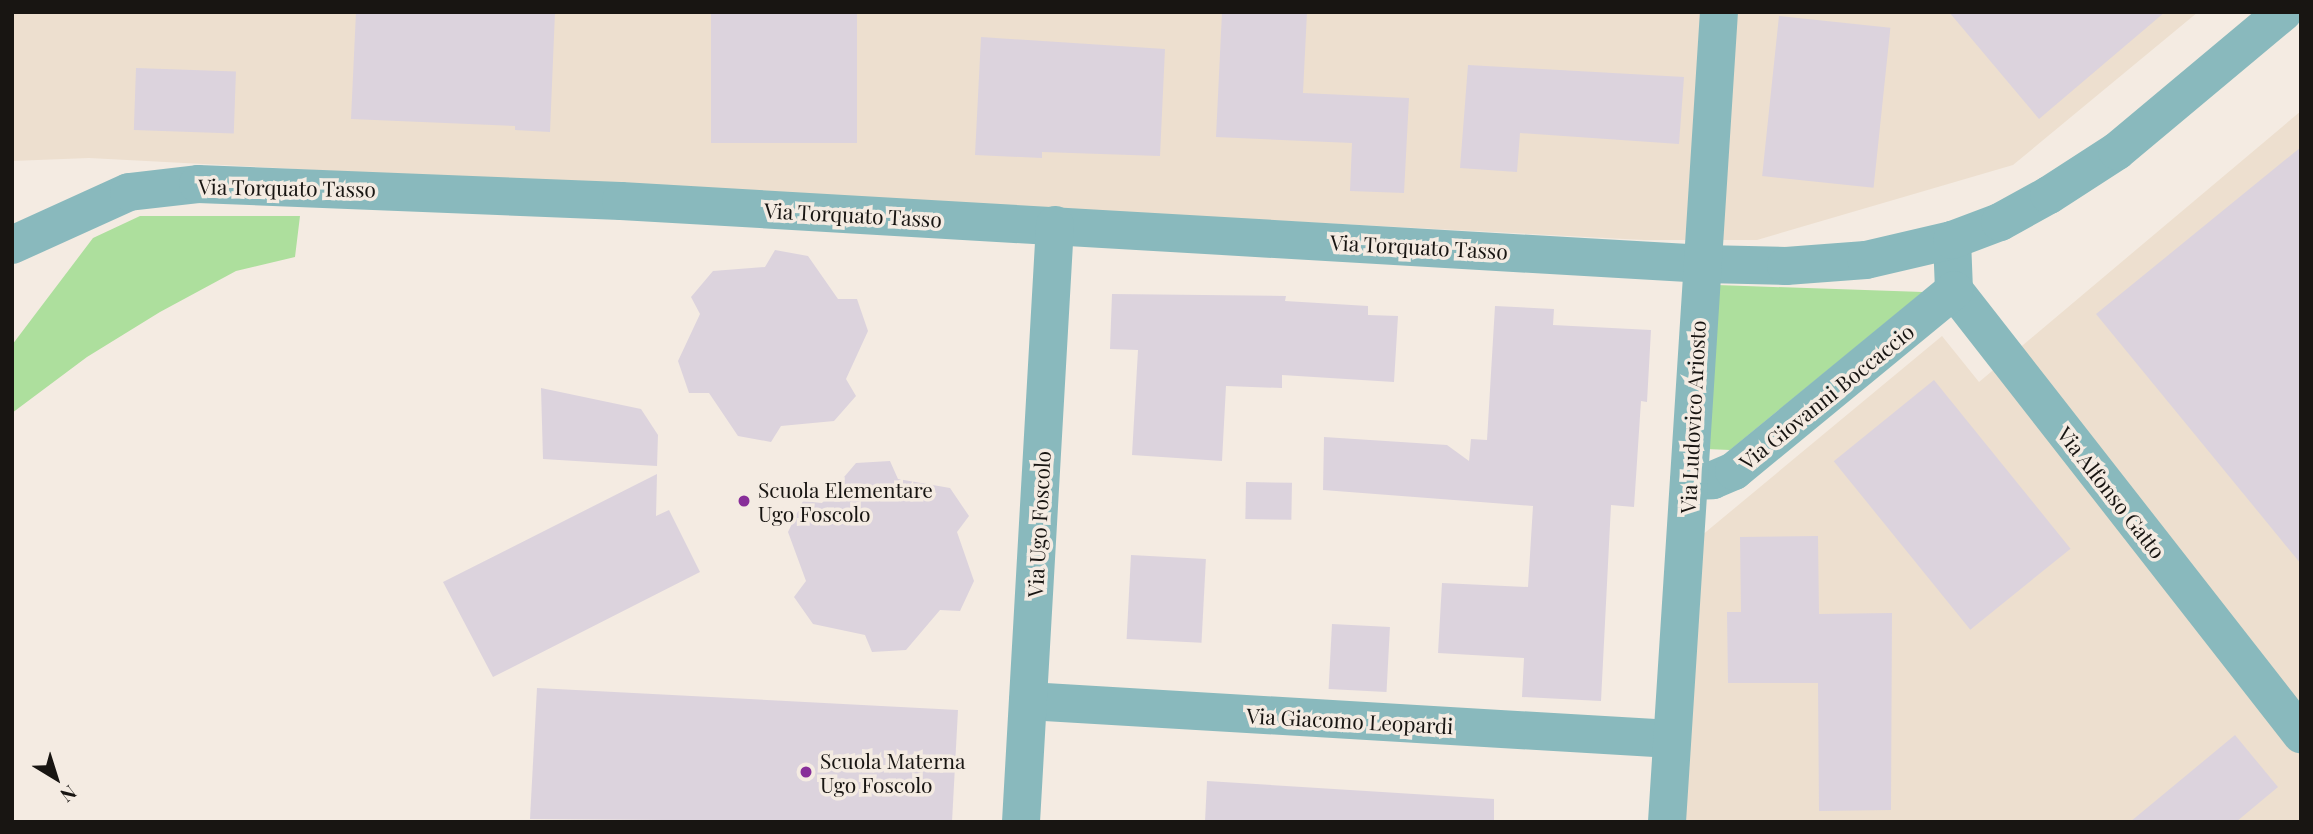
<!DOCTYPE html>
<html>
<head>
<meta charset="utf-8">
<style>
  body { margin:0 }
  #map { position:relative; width:2313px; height:834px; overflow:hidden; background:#f4ebe2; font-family:"Playfair Display",serif }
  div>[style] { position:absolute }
  .built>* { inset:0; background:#eddfcf }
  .green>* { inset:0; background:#addf9d }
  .building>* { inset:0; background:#dcd3dd; transform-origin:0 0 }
  .street>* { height:38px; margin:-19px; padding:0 19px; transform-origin:19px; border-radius:19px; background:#89b9bd }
  .dots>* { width:19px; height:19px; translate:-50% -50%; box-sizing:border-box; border:4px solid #f4ebe2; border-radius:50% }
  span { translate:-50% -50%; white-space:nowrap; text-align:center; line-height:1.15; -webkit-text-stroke:7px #f4ebe2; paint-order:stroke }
  .street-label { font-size:21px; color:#181512 }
  .poi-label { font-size:21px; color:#181512 }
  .left { translate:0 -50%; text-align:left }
  .frame { position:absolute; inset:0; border:14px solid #181512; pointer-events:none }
  .north { position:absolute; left:21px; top:743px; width:70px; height:70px; -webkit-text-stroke:5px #f4ebe2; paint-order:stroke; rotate:142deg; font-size:19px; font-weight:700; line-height:28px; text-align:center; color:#181512 }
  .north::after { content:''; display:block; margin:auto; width:24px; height:32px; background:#181512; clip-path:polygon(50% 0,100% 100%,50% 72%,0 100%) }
</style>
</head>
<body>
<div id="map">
  <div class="built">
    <i style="clip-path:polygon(12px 12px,2198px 12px,2013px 165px,1757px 240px,1644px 240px,89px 158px,12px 161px)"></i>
    <i style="clip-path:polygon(2301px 111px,2301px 822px,1680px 822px,1695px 541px,1942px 336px,1979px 382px)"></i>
  </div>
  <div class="green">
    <i style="clip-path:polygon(140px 216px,300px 216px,295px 257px,236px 271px,160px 312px,87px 357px,12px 413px,12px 345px,93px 238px)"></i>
    <i style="clip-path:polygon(1717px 285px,1923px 292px,1730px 450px,1706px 449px)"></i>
  </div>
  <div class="building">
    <i style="clip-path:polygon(356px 12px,555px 12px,550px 132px,515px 130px,515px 126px,351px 119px)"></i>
    <i style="left:711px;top:12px;width:146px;height:131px"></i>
    <i style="clip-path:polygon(1222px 12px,1307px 12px,1303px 93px,1409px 98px,1404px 193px,1350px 191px,1352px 143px,1216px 137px)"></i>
    <i style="clip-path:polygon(1949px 12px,2165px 12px,2039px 119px)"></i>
    <i style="left:1779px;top:16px;width:112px;height:161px;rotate:6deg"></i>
    <i style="clip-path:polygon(981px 37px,1165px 49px,1160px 156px,1042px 152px,1042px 158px,975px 155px)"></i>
    <i style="clip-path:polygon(1468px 65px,1684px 77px,1679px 144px,1520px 133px,1517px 172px,1460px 168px)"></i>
    <i style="left:136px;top:68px;width:100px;height:62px;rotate:2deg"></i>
    <i style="clip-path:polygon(2301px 147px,2301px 564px,2096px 314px)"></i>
    <i style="clip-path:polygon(775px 250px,808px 256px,838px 299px,857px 299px,868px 331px,846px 379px,856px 396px,834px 421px,781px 426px,771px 442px,738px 436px,709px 393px,689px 393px,678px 361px,700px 314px,691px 297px,713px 271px,765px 267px)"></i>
    <i style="clip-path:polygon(1112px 294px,1286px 296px,1285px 301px,1368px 306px,1368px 315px,1398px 316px,1394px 382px,1282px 375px,1282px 388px,1226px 386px,1222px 461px,1132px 455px,1138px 350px,1110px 349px)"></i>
    <i style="clip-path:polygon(1495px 306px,1554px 309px,1553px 325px,1651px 330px,1647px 402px,1641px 401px,1634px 507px,1611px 505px,1601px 701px,1522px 697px,1524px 658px,1438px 653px,1442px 583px,1528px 587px,1533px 506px,1323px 490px,1324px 437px,1447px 445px,1469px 461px,1471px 439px,1487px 440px)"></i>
    <i style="left:1934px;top:380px;width:217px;height:129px;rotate:51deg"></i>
    <i style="clip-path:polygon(541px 388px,641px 409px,658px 435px,657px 466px,543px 459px)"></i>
    <i style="clip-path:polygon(890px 461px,898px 479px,950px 488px,969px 516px,957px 532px,974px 581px,960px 611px,940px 610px,906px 650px,872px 652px,865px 635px,813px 624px,794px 597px,806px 581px,788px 532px,803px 501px,822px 503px,856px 463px)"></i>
    <i style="clip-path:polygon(657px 474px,656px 516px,669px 510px,700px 572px,493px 677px,443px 582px)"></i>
    <i style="left:1246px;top:482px;width:46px;height:37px;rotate:1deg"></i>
    <i style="clip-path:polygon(1818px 536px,1819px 614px,1892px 613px,1891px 810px,1819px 811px,1818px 683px,1728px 683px,1727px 612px,1741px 612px,1740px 537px)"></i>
    <i style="left:1131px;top:555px;width:75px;height:84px;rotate:3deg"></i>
    <i style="left:1332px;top:624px;width:58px;height:65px;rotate:3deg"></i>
    <i style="clip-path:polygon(537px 688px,958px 710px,952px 822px,530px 819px)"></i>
    <i style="clip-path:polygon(2235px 735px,2278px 787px,2236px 822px,2130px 822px)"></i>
    <i style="clip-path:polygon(1207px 781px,1494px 799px,1494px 822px,1205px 822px)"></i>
  </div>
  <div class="street">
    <i style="left:1952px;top:240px;width:50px;rotate:87.7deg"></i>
    <i style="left:1954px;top:290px;width:564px;rotate:51.99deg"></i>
    <i style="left:12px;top:245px;width:128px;rotate:-24.4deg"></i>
    <i style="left:129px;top:192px;width:69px;rotate:-6.6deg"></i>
    <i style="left:198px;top:184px;width:423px;rotate:2.3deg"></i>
    <i style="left:621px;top:201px;width:1086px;rotate:3.33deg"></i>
    <i style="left:1705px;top:264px;width:81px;rotate:1.4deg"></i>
    <i style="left:1786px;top:266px;width:80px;rotate:-4.3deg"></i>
    <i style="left:1866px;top:260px;width:88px;rotate:-13.1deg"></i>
    <i style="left:1952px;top:240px;width:51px;rotate:-20.6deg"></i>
    <i style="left:2000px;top:222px;width:56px;rotate:-28.9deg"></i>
    <i style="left:2049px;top:195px;width:81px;rotate:-32.9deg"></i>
    <i style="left:2117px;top:151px;width:217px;rotate:-39.9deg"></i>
    <i style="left:1689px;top:481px;width:24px;rotate:-2deg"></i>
    <i style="left:1713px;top:480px;width:23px;rotate:-23deg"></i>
    <i style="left:1734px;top:471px;width:285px;rotate:-39.4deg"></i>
    <i style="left:1028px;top:701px;width:645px;rotate:3.38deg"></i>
    <i style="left:1021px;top:822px;width:598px;rotate:-86.74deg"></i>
    <i style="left:1667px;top:822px;width:812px;rotate:-86.33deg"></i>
  </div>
  <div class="dots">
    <i style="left:744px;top:501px;background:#882e99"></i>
    <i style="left:806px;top:772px;background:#882e99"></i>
  </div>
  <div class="street-label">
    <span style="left:287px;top:187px;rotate:1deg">Via Torquato Tasso</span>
    <span style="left:853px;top:214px;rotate:3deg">Via Torquato Tasso</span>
    <span style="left:1419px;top:246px;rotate:3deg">Via Torquato Tasso</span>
    <span style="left:1826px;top:396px;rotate:-39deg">Via Giovanni Boccaccio</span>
    <span style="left:1692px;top:417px;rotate:-87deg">Via Ludovico Ariosto</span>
    <span style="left:2112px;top:492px;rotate:52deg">Via Alfonso Gatto</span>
    <span style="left:1038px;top:524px;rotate:-87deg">Via Ugo Foscolo</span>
    <span style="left:1350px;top:720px;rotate:3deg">Via Giacomo Leopardi</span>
  </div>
  <div class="poi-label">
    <span class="left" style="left:758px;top:501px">Scuola Elementare<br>Ugo Foscolo</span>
    <span class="left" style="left:820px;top:772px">Scuola Materna<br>Ugo Foscolo</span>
  </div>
  <div class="frame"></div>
  <div class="north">N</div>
</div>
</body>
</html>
